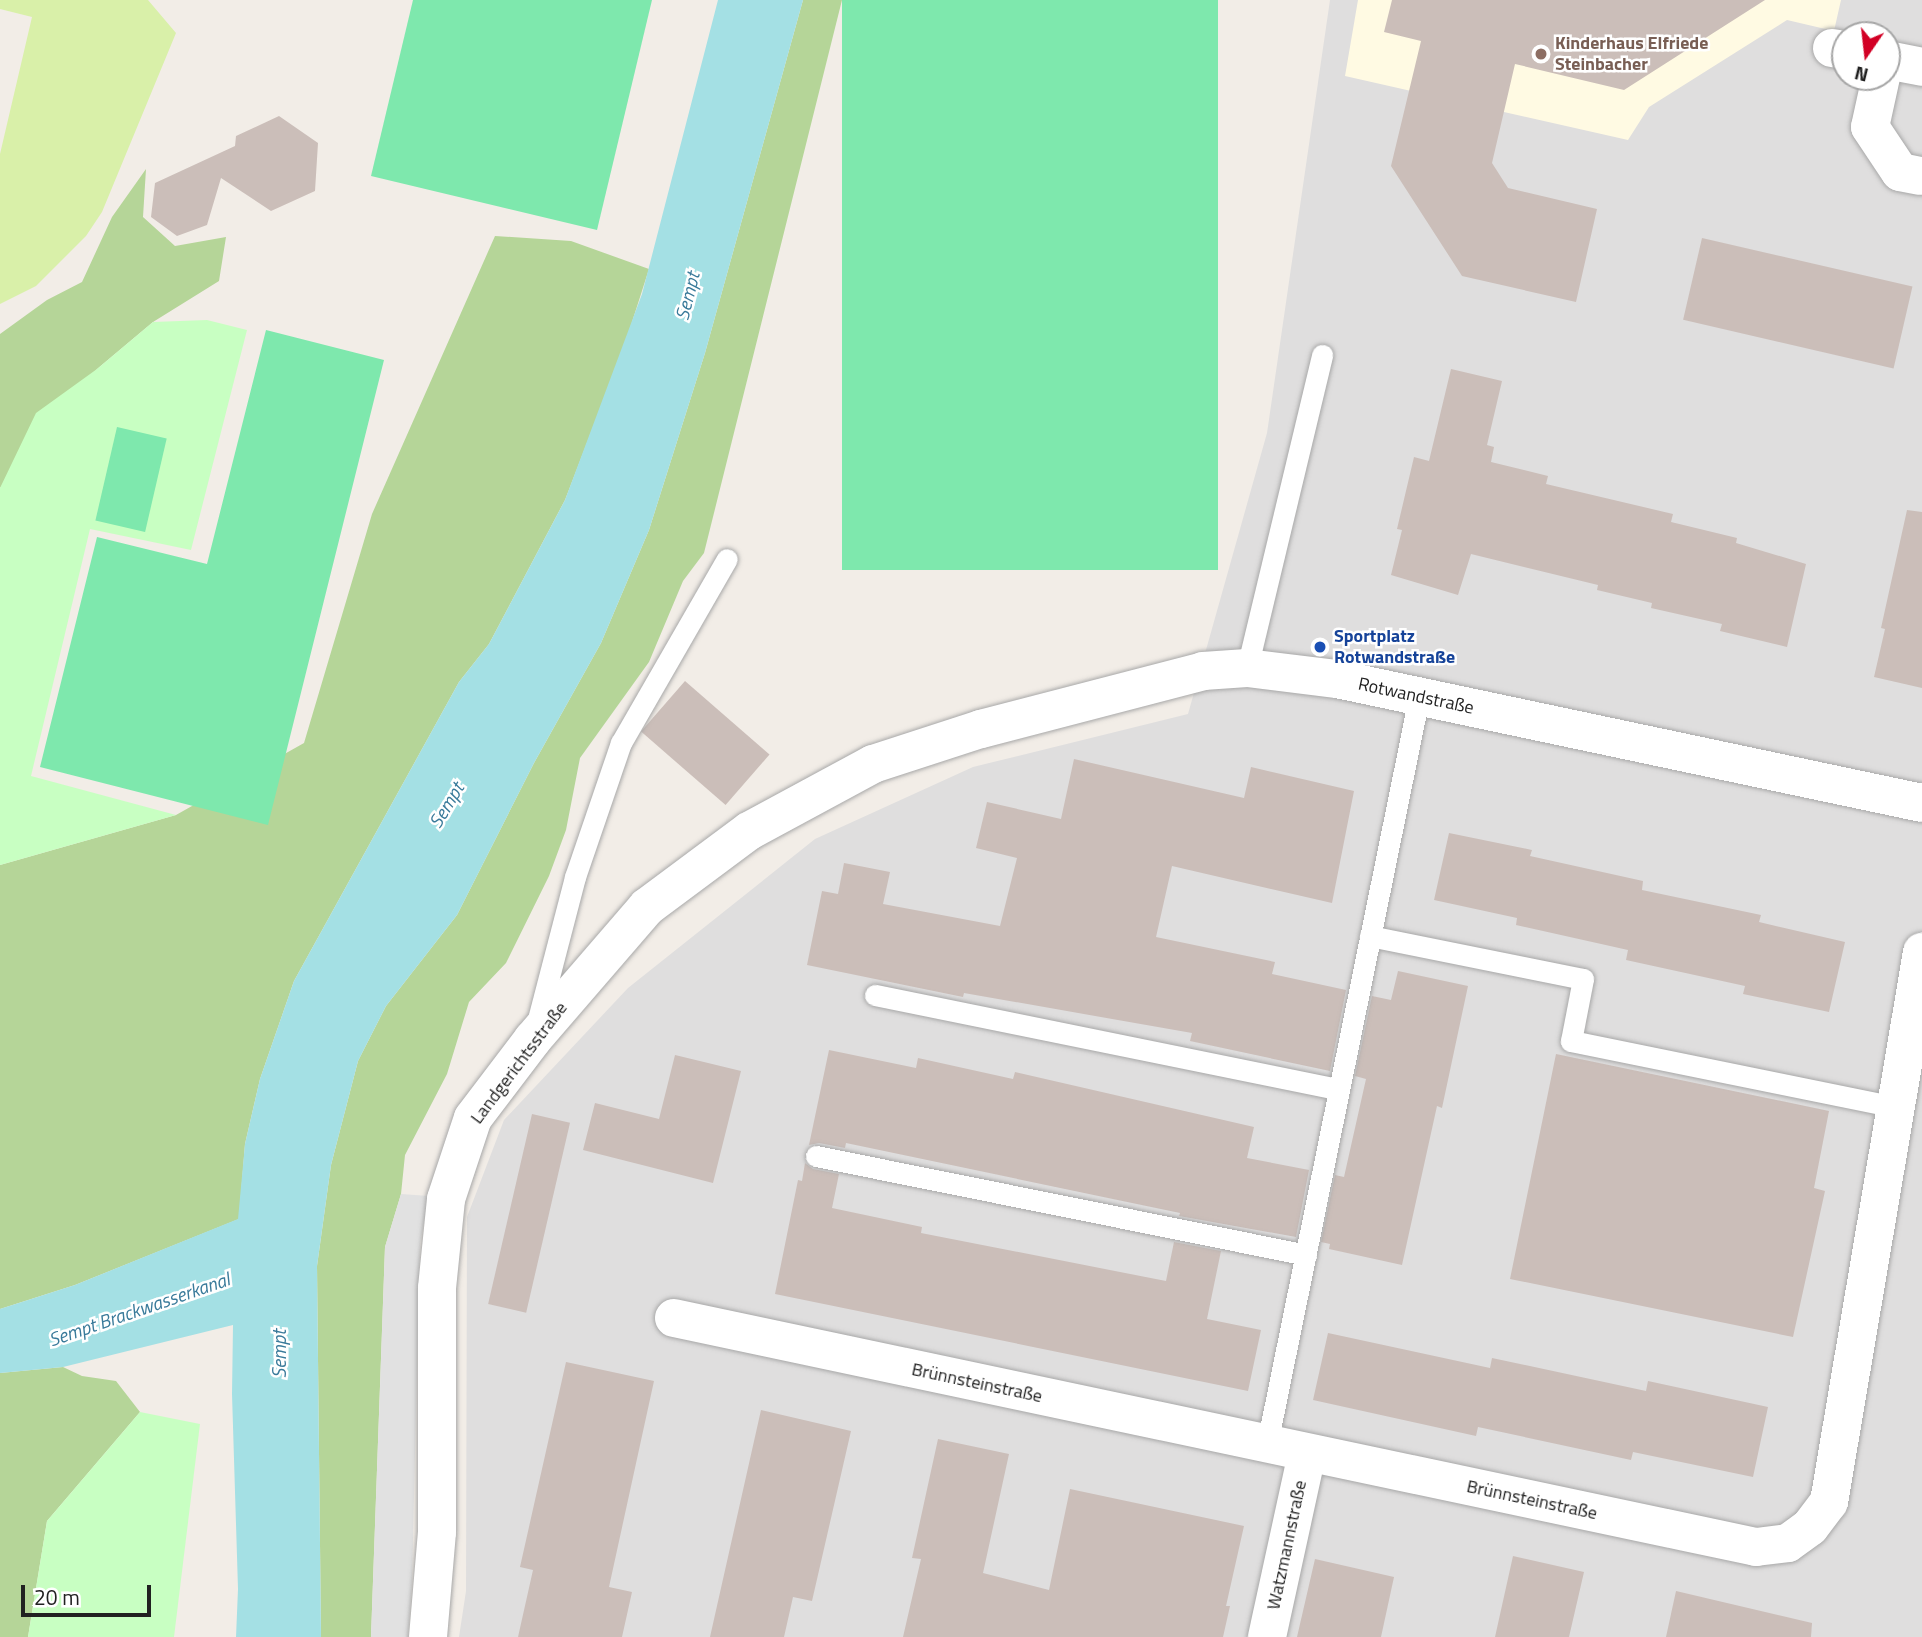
<!DOCTYPE html>
<html>
<head>
<meta charset="utf-8">
<style>
  body { margin:0 }
  #map { position:relative; width:1922px; height:1637px; overflow:hidden; background:#f2ede7; font-family:"Titillium Web",sans-serif }
  div>[style] { position:absolute }
  .residential>* { inset:0; background:#dfdede }
  .education>* { inset:0; background:#fffae3 }
  .grass>* { inset:0; background:#d9f0a9 }
  .forest>* { inset:0; background:#b5d598 }
  .park>* { inset:0; background:#c8ffc2 }
  .pitch>* { inset:0; background:#7ee8ad; transform-origin:0 0 }
  .parking>* { inset:0; background:#e1e1e1 }
  .water>* { inset:0; background:#a4e0e4 }
  .building>* { inset:0; background:#cbbeb9; transform-origin:0 0 }
  .roads { filter:drop-shadow(0 0 2px #a8a8a8) drop-shadow(0 0 2px #a8a8a8) }
  .lane>* { height:21px; margin:-10.5px; padding:0 10.5px; transform-origin:10.5px; border-radius:10.5px; background:#fff }
  .street>* { height:38px; margin:-19px; padding:0 19px; transform-origin:19px; border-radius:19px; background:#fff }
  .dots>* { width:19px; height:19px; translate:-50% -50%; box-sizing:border-box; border:4px solid #fff; border-radius:50% }
  span { translate:-50% -50%; white-space:nowrap; text-align:center; line-height:1.15; -webkit-text-stroke:5px #fff; paint-order:stroke }
  .education-label { font-size:18px; color:#785e54; font-weight:700 }
  .left { translate:0 -50%; text-align:left }
  .transit-label { font-size:18px; color:#164399; font-weight:700 }
  .street-label { font-size:18px; color:#212121 }
  .water-label { font-size:19px; color:#397a9a; font-style:italic }
  .north { position:absolute; left:1831px; top:21px; width:70px; height:70px; box-sizing:border-box; background:#fff; border:2px solid #a6a6a6; border-radius:50%; rotate:194deg; font-size:19px; font-weight:700; line-height:28px; text-align:center; color:#212121 }
  .north::after { content:''; display:block; margin:auto; width:24px; height:32px; background:#d20025; clip-path:polygon(50% 0,100% 100%,50% 72%,0 100%) }
  .scale { position:absolute; left:21px; top:1585px; width:130px; height:32px; box-sizing:border-box; border:4px solid #212121; border-top:0; padding-left:9px; font-size:21px; line-height:24px; white-space:nowrap; color:#212121; -webkit-text-stroke:5px #fff; paint-order:stroke }
</style>
</head>
<body>
<div id="map">
  <div class="residential">
    <i style="clip-path:polygon(evenodd,1330px 0,1922px 0,1922px 1637px,459px 1637px,466px 1591px,467px 1217px,504px 1120px,628px 988px,815px 839px,973px 767px,1188px 714px,1267px 433px,1330px 0,1845px 35px,1887px 35px,1887px 77px,1845px 77px,1845px 35px)"></i>
  </div>
  <div class="education">
    <i style="clip-path:polygon(1358px 0,1841px 0,1834px 31px,1787px 20px,1649px 107px,1628px 140px,1345px 76px)"></i>
  </div>
  <div class="grass">
    <i style="clip-path:polygon(0 0,148px 0,176px 33px,102px 212px,86px 236px,36px 286px,0 304px,0 154px,32px 17px,0 9px)"></i>
  </div>
  <div class="forest">
    <i style="clip-path:polygon(803px 0,842px 0,704px 553px,683px 581px,649px 662px,580px 758px,566px 830px,549px 876px,506px 963px,469px 1002px,447px 1074px,405px 1155px,401px 1194px,385px 1247px,371px 1637px,321px 1637px,317px 1266px,331px 1165px,358px 1061px,386px 1006px,457px 915px,534px 763px,601px 643px,649px 530px,705px 353px)"></i>
    <i style="clip-path:polygon(146px 169px,143px 217px,175px 246px,226px 237px,219px 281px,153px 322px,97px 369px,0 488px,0 334px,47px 300px,82px 282px,112px 217px)"></i>
    <i style="clip-path:polygon(495px 236px,571px 241px,649px 269px,625px 344px,565px 500px,489px 644px,459px 682px,294px 981px,260px 1079px,245px 1144px,239px 1219px,75px 1285px,0 1309px,0 865px,176px 815px,304px 743px,372px 514px)"></i>
    <i style="clip-path:polygon(63px 1367px,82px 1376px,116px 1381px,140px 1412px,47px 1521px,28px 1637px,0 1637px,0 1373px)"></i>
  </div>
  <div class="park">
    <i style="clip-path:polygon(207px 320px,247px 330px,191px 550px,90px 529px,31px 776px,176px 815px,0 865px,0 488px,36px 413px,97px 369px,153px 322px)"></i>
    <i style="clip-path:polygon(140px 1412px,200px 1424px,174px 1637px,28px 1637px,47px 1521px)"></i>
  </div>
  <div class="pitch">
    <i style="clip-path:polygon(413px 0,652px 0,597px 230px,371px 176px)"></i>
    <i style="left:842px;top:0;width:376px;height:570px"></i>
    <i style="clip-path:polygon(266px 330px,384px 360px,268px 825px,40px 767px,97px 537px,207px 564px)"></i>
    <i style="left:117px;top:427px;width:51px;height:96px;rotate:13deg"></i>
  </div>
  <div class="parking">
    <i style="clip-path:polygon(401px 1194px,429px 1196px,420px 1243px,412px 1581px,408px 1637px,371px 1637px,385px 1247px)"></i>
  </div>
  <div class="water">
    <i style="clip-path:polygon(718px 0,803px 0,705px 353px,649px 530px,601px 643px,534px 763px,457px 915px,386px 1006px,358px 1061px,331px 1165px,317px 1266px,321px 1637px,236px 1637px,238px 1589px,232px 1394px,233px 1325px,63px 1367px,0 1373px,0 1309px,75px 1285px,238px 1219px,245px 1144px,260px 1079px,294px 981px,459px 682px,489px 644px,565px 500px,642px 294px)"></i>
  </div>
  <div class="building">
    <i style="clip-path:polygon(1392px 0,1765px 0,1624px 90px,1515px 64px,1492px 163px,1508px 188px,1597px 209px,1576px 302px,1462px 276px,1391px 166px,1421px 41px,1384px 32px)"></i>
    <i style="clip-path:polygon(279px 116px,318px 143px,315px 191px,271px 211px,221px 178px,207px 225px,177px 236px,151px 217px,155px 183px,235px 146px,236px 136px)"></i>
    <i style="left:1702px;top:238px;width:216px;height:84px;rotate:13deg"></i>
    <i style="clip-path:polygon(1451px 369px,1502px 381px,1487px 445px,1494px 447px,1491px 462px,1548px 476px,1546px 484px,1673px 514px,1671px 522px,1737px 538px,1736px 543px,1806px 564px,1787px 647px,1720px 631px,1722px 624px,1651px 608px,1652px 603px,1597px 590px,1598px 585px,1471px 554px,1458px 595px,1391px 575px,1402px 530px,1397px 529px,1414px 457px,1429px 461px)"></i>
    <i style="clip-path:polygon(1907px 510px,1922px 512px,1922px 688px,1874px 677px,1885px 629px,1881px 628px)"></i>
    <i style="left:685px;top:681px;width:112px;height:67px;rotate:41deg"></i>
    <i style="clip-path:polygon(1074px 759px,1244px 798px,1251px 767px,1354px 791px,1332px 903px,1172px 866px,1156px 937px,1275px 962px,1272px 974px,1346px 990px,1330px 1071px,1190px 1041px,1192px 1033px,964px 993px,963px 997px,807px 965px,822px 891px,838px 894px,844px 863px,890px 872px,883px 904px,1000px 926px,1017px 858px,976px 848px,987px 802px,1061px 819px)"></i>
    <i style="clip-path:polygon(1449px 833px,1532px 850px,1530px 856px,1643px 881px,1642px 890px,1761px 915px,1759px 922px,1845px 942px,1829px 1012px,1743px 994px,1745px 986px,1626px 960px,1628px 950px,1516px 925px,1517px 918px,1434px 900px)"></i>
    <i style="clip-path:polygon(1398px 971px,1468px 986px,1442px 1108px,1437px 1106px,1402px 1265px,1329px 1249px,1330px 1244px,1321px 1242px,1335px 1175px,1344px 1177px,1366px 1079px,1355px 1076px,1372px 996px,1391px 1000px)"></i>
    <i style="clip-path:polygon(829px 1050px,916px 1068px,918px 1058px,1013px 1079px,1015px 1072px,1254px 1127px,1247px 1158px,1309px 1170px,1296px 1237px,1179px 1216px,1180px 1213px,846px 1143px,845px 1148px,819px 1143px,809px 1145px)"></i>
    <i style="clip-path:polygon(1556px 1054px,1829px 1111px,1814px 1188px,1825px 1191px,1793px 1337px,1510px 1279px)"></i>
    <i style="clip-path:polygon(675px 1055px,741px 1071px,713px 1183px,583px 1150px,595px 1103px,659px 1119px)"></i>
    <i style="left:532px;top:1114px;width:39px;height:195px;rotate:13deg"></i>
    <i style="clip-path:polygon(805px 1163px,813px 1169px,839px 1174px,832px 1208px,922px 1227px,921px 1233px,1166px 1281px,1174px 1242px,1221px 1251px,1207px 1319px,1261px 1330px,1248px 1391px,775px 1294px,798px 1180px,802px 1181px)"></i>
    <i style="clip-path:polygon(1328px 1333px,1490px 1368px,1492px 1358px,1646px 1391px,1648px 1381px,1768px 1407px,1753px 1477px,1633px 1452px,1631px 1460px,1478px 1427px,1476px 1436px,1313px 1400px)"></i>
    <i style="clip-path:polygon(566px 1362px,654px 1381px,609px 1587px,632px 1592px,622px 1637px,518px 1637px,533px 1570px,520px 1567px)"></i>
    <i style="clip-path:polygon(761px 1410px,851px 1431px,812px 1601px,793px 1597px,784px 1637px,710px 1637px)"></i>
    <i style="clip-path:polygon(938px 1439px,1009px 1454px,983px 1573px,1049px 1590px,1070px 1489px,1244px 1526px,1226px 1606px,1230px 1606px,1223px 1637px,903px 1637px,921px 1559px,912px 1558px)"></i>
    <i style="clip-path:polygon(1513px 1556px,1584px 1572px,1569px 1637px,1495px 1637px)"></i>
    <i style="clip-path:polygon(1315px 1559px,1394px 1577px,1381px 1637px,1297px 1637px)"></i>
    <i style="clip-path:polygon(1676px 1591px,1812px 1623px,1811px 1637px,1666px 1637px)"></i>
  </div>
  <div class="roads">
    <div class="lane">
      <i style="left:1247px;top:668px;width:322px;rotate:-76.5deg"></i>
      <i style="left:1370px;top:936px;width:217px;rotate:11.4deg"></i>
      <i style="left:1583px;top:979px;width:63px;rotate:101deg"></i>
      <i style="left:1571px;top:1041px;width:332px;rotate:11.5deg"></i>
      <i style="left:875px;top:995px;width:473px;rotate:11.5deg"></i>
      <i style="left:537px;top:1023px;width:151px;rotate:-75.4deg"></i>
      <i style="left:575px;top:877px;width:142px;rotate:-71.1deg"></i>
      <i style="left:621px;top:743px;width:212px;rotate:-60.1deg"></i>
      <i style="left:816px;top:1156px;width:500px;rotate:11.4deg"></i>
      <i style="left:1267px;top:1444px;width:762px;rotate:-78.5deg"></i>
    </div>
    <div class="street">
      <i style="left:1832px;top:48px;width:13px;rotate:9deg"></i>
      <i style="left:1887px;top:60px;width:36px;rotate:11deg"></i>
      <i style="left:1881px;top:77px;width:51px;rotate:102.4deg"></i>
      <i style="left:1870px;top:127px;width:54px;rotate:56.3deg"></i>
      <i style="left:1900px;top:172px;width:20px;rotate:11deg"></i>
      <i style="left:674px;top:1318px;width:1106px;rotate:11.95deg"></i>
      <i style="left:1756px;top:1547px;width:32px;rotate:-7deg"></i>
      <i style="left:1788px;top:1543px;width:27px;rotate:-36deg"></i>
      <i style="left:1810px;top:1527px;width:31px;rotate:-53deg"></i>
      <i style="left:1829px;top:1502px;width:558px;rotate:-80.4deg"></i>
      <i style="left:428px;top:1637px;width:105px;rotate:-85.1deg"></i>
      <i style="left:437px;top:1532px;width:244px;rotate:-90deg"></i>
      <i style="left:437px;top:1288px;width:89px;rotate:-84.2deg"></i>
      <i style="left:446px;top:1199px;width:85px;rotate:-71.6deg"></i>
      <i style="left:473px;top:1118px;width:99px;rotate:-52.8deg"></i>
      <i style="left:533px;top:1039px;width:174px;rotate:-49.2deg"></i>
      <i style="left:647px;top:907px;width:127px;rotate:-36.7deg"></i>
      <i style="left:749px;top:831px;width:141px;rotate:-28.4deg"></i>
      <i style="left:873px;top:764px;width:114px;rotate:-18deg"></i>
      <i style="left:981px;top:729px;width:229px;rotate:-14.6deg"></i>
      <i style="left:1203px;top:671px;width:44px;rotate:-3.9deg"></i>
      <i style="left:1247px;top:668px;width:91px;rotate:7deg"></i>
      <i style="left:1337px;top:679px;width:598px;rotate:11.97deg"></i>
      <i style="left:1267px;top:1637px;width:188px;rotate:-77.7deg"></i>
    </div>
  </div>
  <div class="dots">
    <i style="left:1541px;top:54px;background:#8d6e63"></i>
    <i style="left:1320px;top:647px;background:#1a4fb4"></i>
  </div>
  <div class="education-label">
    <span class="left" style="left:1555px;top:54px">Kinderhaus Elfriede<br>Steinbacher</span>
  </div>
  <div class="transit-label">
    <span class="left" style="left:1334px;top:647px">Sportplatz<br>Rotwandstraße</span>
  </div>
  <div class="street-label">
    <span style="left:1416px;top:696px;rotate:12deg">Rotwandstraße</span>
    <span style="left:519px;top:1063px;rotate:-53deg">Landgerichtsstraße</span>
    <span style="left:977px;top:1383px;rotate:12deg">Brünnsteinstraße</span>
    <span style="left:1532px;top:1500px;rotate:12deg">Brünnsteinstraße</span>
    <span style="left:1287px;top:1545px;rotate:-78deg">Watzmannstraße</span>
  </div>
  <div class="water-label">
    <span style="left:687px;top:296px;rotate:-76deg">Sempt</span>
    <span style="left:446px;top:805px;rotate:-59deg">Sempt</span>
    <span style="left:139px;top:1309px;rotate:-19deg">Sempt Brackwasserkanal</span>
    <span style="left:279px;top:1354px;rotate:-90deg">Sempt</span>
  </div>
  <div class="north">N</div>
  <div class="scale">20 m</div>
</div>
</body>
</html>
